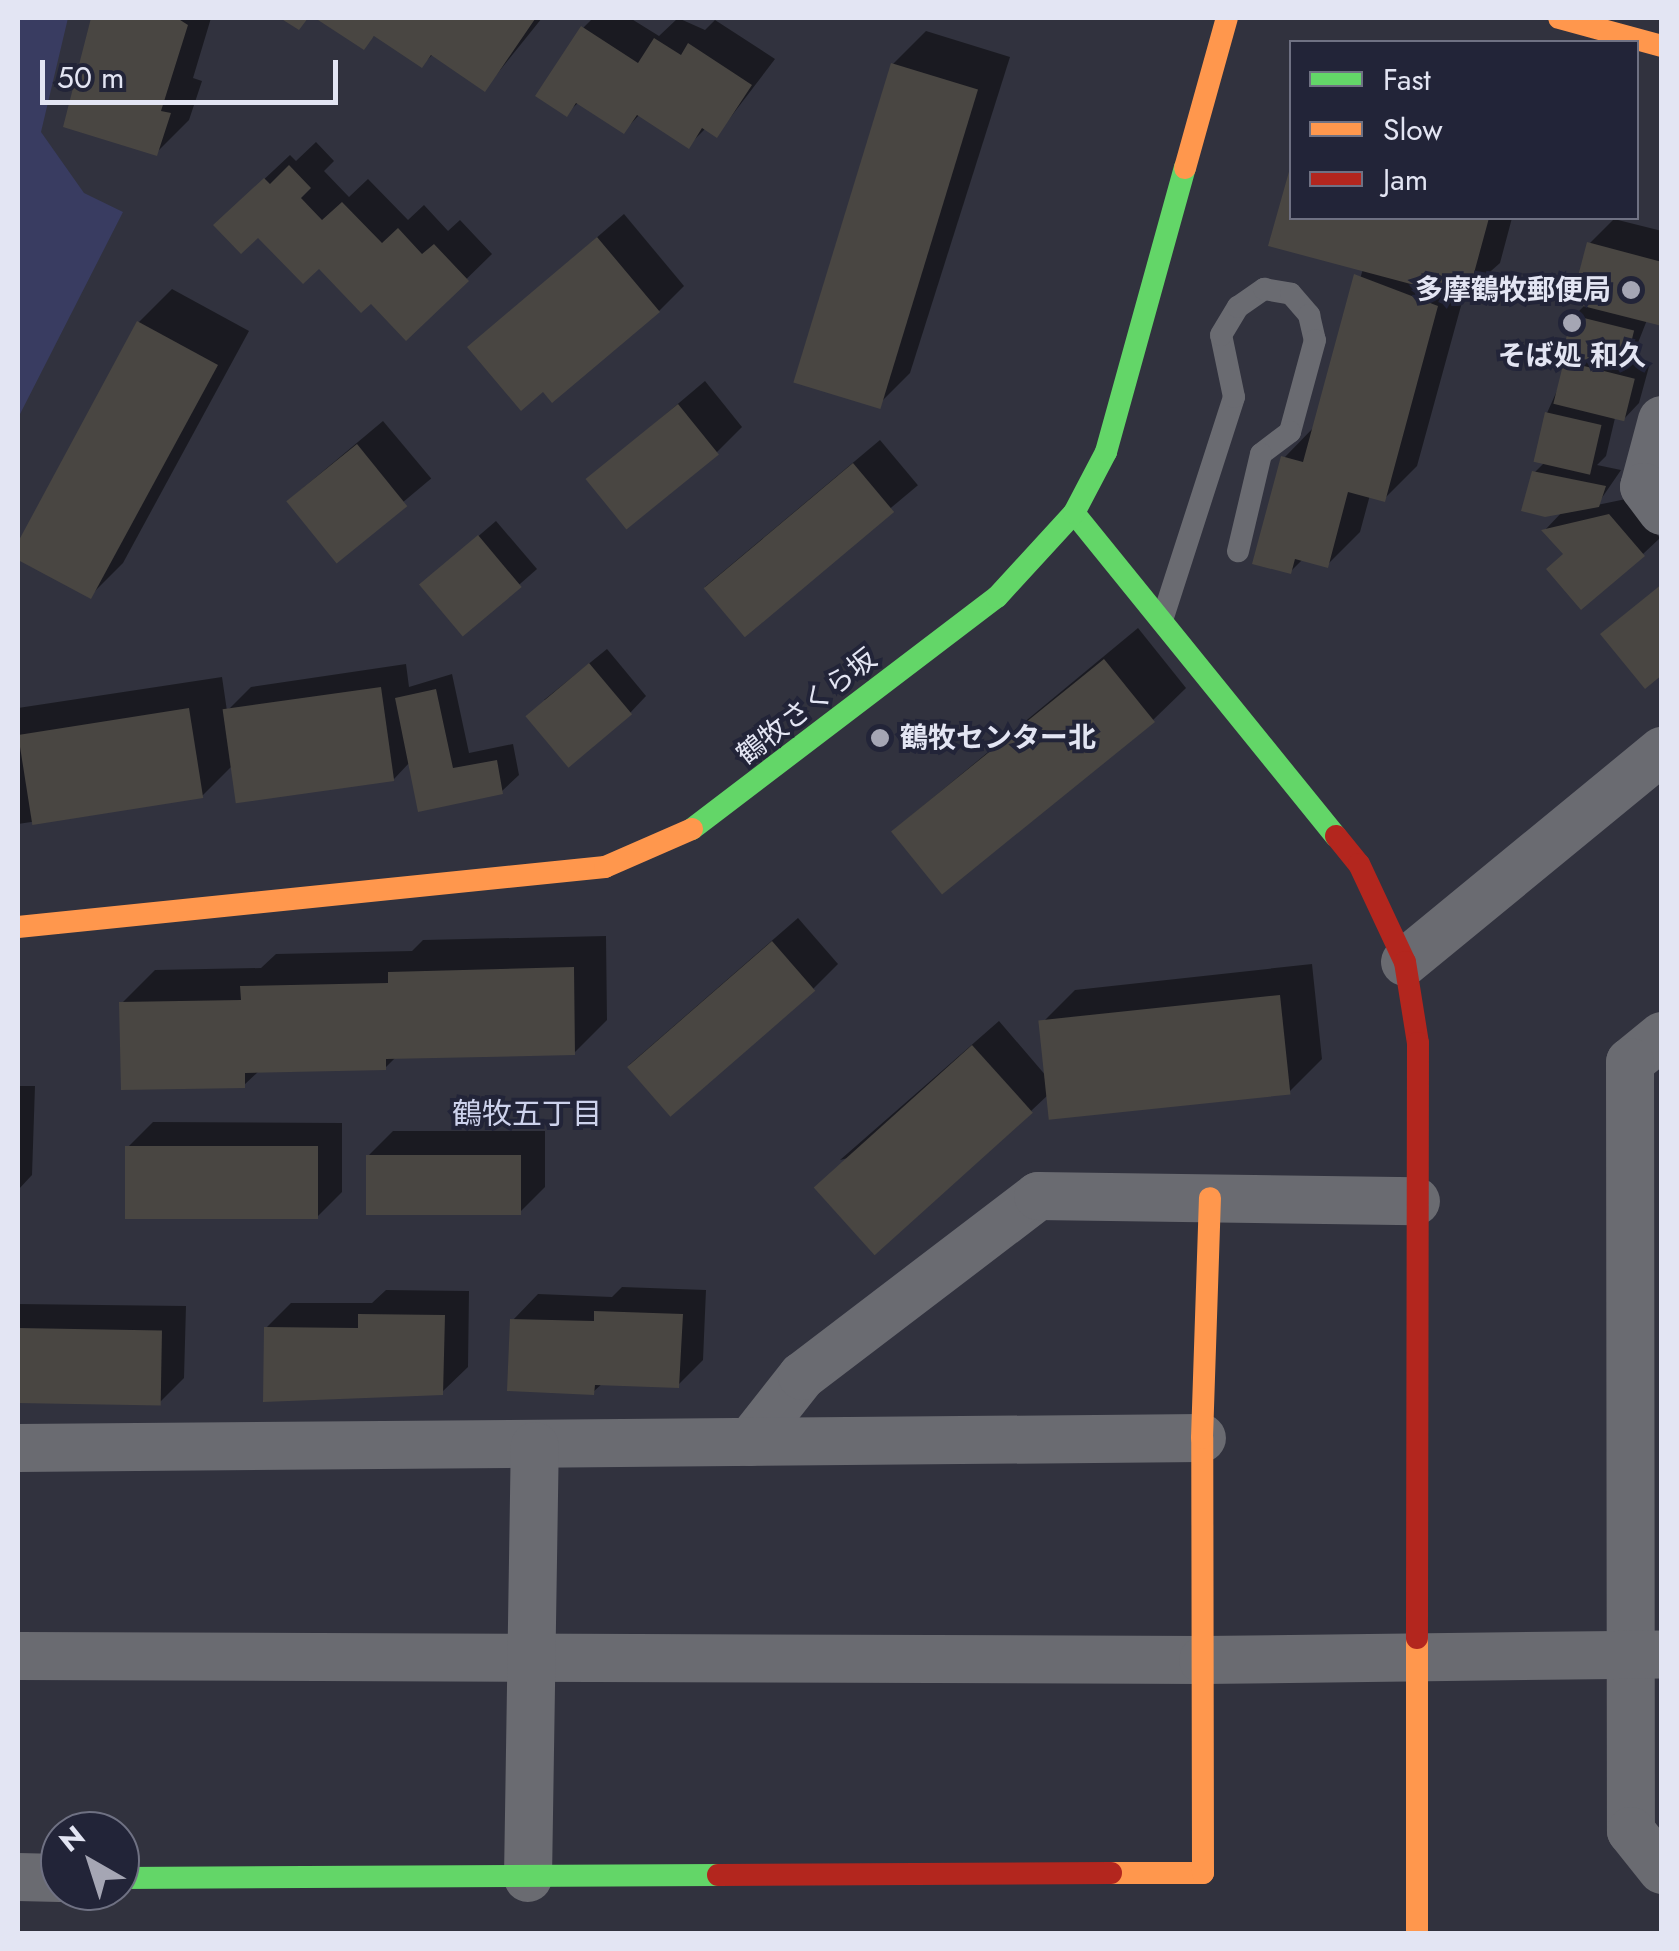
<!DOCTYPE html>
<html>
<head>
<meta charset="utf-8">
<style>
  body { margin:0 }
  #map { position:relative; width:1679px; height:1951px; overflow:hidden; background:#31323e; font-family:Jost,"Noto Sans JP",sans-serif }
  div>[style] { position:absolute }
  .green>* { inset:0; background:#393c61 }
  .shadow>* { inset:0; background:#0007; transform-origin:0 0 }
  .building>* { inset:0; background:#494642; transform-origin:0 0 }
  .lane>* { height:22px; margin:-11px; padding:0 11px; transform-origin:11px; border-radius:11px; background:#6a6b71 }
  .street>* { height:48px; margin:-24px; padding:0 24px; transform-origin:24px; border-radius:24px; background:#6a6b71 }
  .fast>* { height:22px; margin:-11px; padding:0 11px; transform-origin:11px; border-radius:11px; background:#63d668 }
  .slow>* { height:22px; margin:-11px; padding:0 11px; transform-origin:11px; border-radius:11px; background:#ff974d }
  .jam>* { height:22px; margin:-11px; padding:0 11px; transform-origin:11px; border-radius:11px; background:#b3261e }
  .dots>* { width:28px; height:28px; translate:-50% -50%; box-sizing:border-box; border:5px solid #222438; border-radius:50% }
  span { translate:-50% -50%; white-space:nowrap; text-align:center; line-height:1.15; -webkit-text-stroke:8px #222438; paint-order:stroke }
  .poi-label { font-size:28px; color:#e3e5f3; font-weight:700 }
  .right { translate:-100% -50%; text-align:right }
  .left { translate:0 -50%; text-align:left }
  .street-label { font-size:28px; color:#e3e5f3 }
  .neighbourhood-label { font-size:30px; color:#cdd2ec }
  .frame { position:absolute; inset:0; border:20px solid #e3e5f3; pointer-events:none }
  .legend { position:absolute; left:1289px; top:40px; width:350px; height:180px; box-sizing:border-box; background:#222438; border:2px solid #6f7183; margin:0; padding:12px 18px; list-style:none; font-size:30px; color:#e3e5f3 }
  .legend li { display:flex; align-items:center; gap:20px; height:50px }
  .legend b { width:50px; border:2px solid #6f7183 }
  .north { position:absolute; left:40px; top:1811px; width:100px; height:100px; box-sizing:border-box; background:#222438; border:2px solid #6f7183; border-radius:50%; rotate:321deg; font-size:28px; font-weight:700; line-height:40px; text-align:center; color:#e3e5f3 }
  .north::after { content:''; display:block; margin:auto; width:35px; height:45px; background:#a5a6b4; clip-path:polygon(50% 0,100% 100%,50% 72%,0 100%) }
  .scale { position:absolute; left:40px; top:60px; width:298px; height:45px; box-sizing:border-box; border:5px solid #e3e5f3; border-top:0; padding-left:12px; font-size:30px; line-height:35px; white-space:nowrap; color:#e3e5f3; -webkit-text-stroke:8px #222438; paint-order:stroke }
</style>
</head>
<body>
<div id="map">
  <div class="green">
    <i style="clip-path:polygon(18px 18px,68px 18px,41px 132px,84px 193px,123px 212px,18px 418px)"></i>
  </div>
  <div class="shadow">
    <i style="clip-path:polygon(95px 18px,211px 18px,193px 78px,202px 81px,189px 120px,156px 153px,66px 125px)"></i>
    <i style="clip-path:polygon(320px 18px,542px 18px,485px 89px,433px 54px,422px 65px,376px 34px,363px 47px)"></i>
    <i style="clip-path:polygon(593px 18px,630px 18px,659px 36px,678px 18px,705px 30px,715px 20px,775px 59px,717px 135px,706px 128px,688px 146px,640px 114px,624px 131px,579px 102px,566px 114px,583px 28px)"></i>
    <i style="clip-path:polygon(926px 31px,1010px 57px,910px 373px,877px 406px,893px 64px)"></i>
    <i style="clip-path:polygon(316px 142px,334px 161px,324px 171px,349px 197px,368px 179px,408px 220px,424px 205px,448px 231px,460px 220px,492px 254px,406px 338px,371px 300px,242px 200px,290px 155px,296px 161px)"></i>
    <i style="clip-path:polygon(624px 214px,684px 286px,659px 311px,543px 389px,470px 347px)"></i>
    <i style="clip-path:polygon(1292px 218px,1512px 218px,1500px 263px,1464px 295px,1417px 466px,1384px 499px,1370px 495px,1360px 532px,1327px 565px,1303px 559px,1290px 572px,1284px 458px,1316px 425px,1363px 269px,1271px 244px)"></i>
    <i style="clip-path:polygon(1614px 219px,1662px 231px,1662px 324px,1647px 320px,1632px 358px,1650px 363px,1639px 403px,1623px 420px,1615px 418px,1606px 456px,1597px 465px,1621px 470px,1597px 505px,1626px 499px,1660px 538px,1643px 554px,1565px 553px,1545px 530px,1563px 511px,1534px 473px,1545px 462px,1547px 413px,1573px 355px,1574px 316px,1586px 304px,1589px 244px)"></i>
    <i style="clip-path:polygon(172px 289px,249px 331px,123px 563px,90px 596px,18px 557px,18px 547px,139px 322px)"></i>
    <i style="clip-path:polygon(705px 381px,742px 427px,717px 452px,589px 479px)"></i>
    <i style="left:383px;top:421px;width:75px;height:123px;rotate:50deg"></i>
    <i style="left:880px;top:440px;width:59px;height:228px;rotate:50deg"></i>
    <i style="clip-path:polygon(496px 521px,537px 569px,464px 633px,440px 569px)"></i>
    <i style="clip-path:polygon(1138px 628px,1186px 688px,1153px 720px,894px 830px)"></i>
    <i style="clip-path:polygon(607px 649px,646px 696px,630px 713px,544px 700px)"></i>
    <i style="clip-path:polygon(406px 664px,409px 687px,452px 674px,469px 753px,513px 744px,519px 775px,502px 791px,410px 762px,394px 779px,234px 764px,202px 796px,18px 824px,18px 708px,222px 677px,227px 711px,251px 687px)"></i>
    <i style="clip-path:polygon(798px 918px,838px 964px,813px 989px,629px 1065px)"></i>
    <i style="clip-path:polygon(606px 936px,607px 1020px,574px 1053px,396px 1057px,385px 1068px,259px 1071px,244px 1085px,122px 1003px,155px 970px,261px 968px,276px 954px,412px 951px,423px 940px)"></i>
    <i style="clip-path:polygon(1312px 964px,1322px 1059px,1289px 1092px,1049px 1094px,1031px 1111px,840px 1160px,999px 1021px,1047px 1077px,1042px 1023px,1075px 990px)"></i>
    <i style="clip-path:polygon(18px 1086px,35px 1086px,32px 1175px,18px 1190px)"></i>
    <i style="clip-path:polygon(153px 1122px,342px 1123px,342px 1192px,317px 1217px,128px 1147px)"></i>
    <i style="clip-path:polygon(393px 1131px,545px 1131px,545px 1187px,520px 1212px,368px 1156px)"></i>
    <i style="clip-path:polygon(622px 1287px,706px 1290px,703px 1360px,678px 1385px,603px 1383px,593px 1392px,513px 1320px,538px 1294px,612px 1297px)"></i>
    <i style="clip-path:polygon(386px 1290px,469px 1291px,468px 1367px,442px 1392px,266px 1328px,291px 1303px,372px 1303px)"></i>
    <i style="clip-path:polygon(18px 1304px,186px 1306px,184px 1378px,159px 1403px,18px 1401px)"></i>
  </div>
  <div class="building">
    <i style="clip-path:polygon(91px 18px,177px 18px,188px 25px,161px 111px,171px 113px,157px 156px,63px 127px)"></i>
    <i style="clip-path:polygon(280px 18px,308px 18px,299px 30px)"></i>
    <i style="clip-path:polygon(315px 18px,532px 18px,535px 19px,485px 92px,431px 55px,422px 68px,374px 36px,364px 50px)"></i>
    <i style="clip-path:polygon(581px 26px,638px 63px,654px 38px,681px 55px,688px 43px,752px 85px,717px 138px,702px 128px,689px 149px,637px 115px,624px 134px,576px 103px,567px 117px,535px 96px)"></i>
    <i style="left:891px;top:63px;width:91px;height:334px;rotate:17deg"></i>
    <i style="clip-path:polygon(1292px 161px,1292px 218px,1489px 218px,1467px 299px,1268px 246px)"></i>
    <i style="clip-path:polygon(289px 165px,311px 188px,301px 198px,322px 220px,342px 202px,382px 243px,398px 228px,422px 254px,434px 244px,469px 281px,406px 341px,371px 304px,361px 313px,319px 269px,303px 284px,258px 238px,241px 254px,213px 225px,264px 178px,270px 184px)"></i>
    <i style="clip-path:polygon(597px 237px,660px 312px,552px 403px,543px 392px,521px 411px,467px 347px)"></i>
    <i style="clip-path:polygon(1587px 242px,1662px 262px,1662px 326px,1571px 303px)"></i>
    <i style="clip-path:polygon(1354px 274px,1438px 306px,1385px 502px,1348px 492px,1328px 568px,1295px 559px,1291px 574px,1252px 564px,1281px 456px,1303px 462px)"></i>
    <i style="left:1572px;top:315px;width:64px;height:41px;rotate:14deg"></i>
    <i style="clip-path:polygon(137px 321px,218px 365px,91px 599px,18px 560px,18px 542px)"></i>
    <i style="left:1564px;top:361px;width:73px;height:44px;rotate:14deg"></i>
    <i style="left:678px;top:404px;width:65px;height:119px;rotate:51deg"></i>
    <i style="left:1545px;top:412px;width:58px;height:51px;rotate:13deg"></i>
    <i style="left:357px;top:444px;width:80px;height:91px;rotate:51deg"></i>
    <i style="left:853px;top:463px;width:64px;height:195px;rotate:50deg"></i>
    <i style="clip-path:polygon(1532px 471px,1606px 486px,1599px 507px,1545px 517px,1521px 511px)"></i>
    <i style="clip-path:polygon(1609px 514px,1645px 556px,1581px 610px,1546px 569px,1563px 554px,1541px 530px)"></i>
    <i style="left:478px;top:535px;width:68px;height:77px;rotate:50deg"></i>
    <i style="clip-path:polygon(1662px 584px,1662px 675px,1645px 689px,1600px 634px)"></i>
    <i style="left:1104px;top:659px;width:81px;height:274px;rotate:51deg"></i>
    <i style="left:589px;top:663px;width:67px;height:83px;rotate:50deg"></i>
    <i style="left:381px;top:687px;width:95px;height:160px;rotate:82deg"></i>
    <i style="clip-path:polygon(436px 689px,453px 768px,497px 760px,503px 794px,418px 812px,395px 698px)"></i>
    <i style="left:189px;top:708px;width:91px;height:173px;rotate:81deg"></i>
    <i style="left:772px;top:941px;width:66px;height:192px;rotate:49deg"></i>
    <i style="clip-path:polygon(574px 967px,575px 1055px,386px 1059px,386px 1070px,245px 1073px,245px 1088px,121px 1090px,119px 1002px,241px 1000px,240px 986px,388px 983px,388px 972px)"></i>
    <i style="left:1280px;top:995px;width:100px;height:243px;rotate:84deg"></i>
    <i style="left:972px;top:1045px;width:91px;height:213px;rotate:48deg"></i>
    <i style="left:125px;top:1146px;width:193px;height:73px"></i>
    <i style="left:366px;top:1155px;width:155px;height:60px"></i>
    <i style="clip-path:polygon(594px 1311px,683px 1314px,679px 1388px,595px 1385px,594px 1395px,507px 1391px,510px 1319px,594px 1321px)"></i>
    <i style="clip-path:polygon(358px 1314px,445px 1315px,443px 1395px,263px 1402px,264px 1327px,358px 1328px)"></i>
    <i style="left:18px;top:1328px;width:144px;height:75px;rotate:1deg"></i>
  </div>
  <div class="lane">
    <i style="left:1163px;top:617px;width:231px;rotate:-72.1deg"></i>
    <i style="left:1234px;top:397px;width:63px;rotate:-101.8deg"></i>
    <i style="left:1221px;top:335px;width:33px;rotate:-59deg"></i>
    <i style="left:1238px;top:307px;width:32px;rotate:-35deg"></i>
    <i style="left:1264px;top:289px;width:27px;rotate:10deg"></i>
    <i style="left:1291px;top:294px;width:28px;rotate:49deg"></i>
    <i style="left:1309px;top:315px;width:26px;rotate:77deg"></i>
    <i style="left:1315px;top:340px;width:95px;rotate:105.2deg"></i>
    <i style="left:1290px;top:432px;width:36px;rotate:143deg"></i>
    <i style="left:1261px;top:454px;width:100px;rotate:103.3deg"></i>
  </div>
  <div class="street">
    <i style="left:1662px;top:420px;width:69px;rotate:105deg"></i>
    <i style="left:1644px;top:487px;width:30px;rotate:53deg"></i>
    <i style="left:1405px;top:962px;width:333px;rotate:-39.4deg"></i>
    <i style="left:1662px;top:1036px;width:41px;rotate:140.9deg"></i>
    <i style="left:1630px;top:1062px;width:769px;rotate:89.93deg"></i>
    <i style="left:1631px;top:1831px;width:50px;rotate:51.5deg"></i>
    <i style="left:750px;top:1442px;width:84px;rotate:-51.8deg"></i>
    <i style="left:802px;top:1376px;width:297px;rotate:-37.3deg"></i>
    <i style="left:1038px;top:1196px;width:378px;rotate:0.8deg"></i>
    <i style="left:18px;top:1448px;width:1184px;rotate:-0.48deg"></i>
    <i style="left:18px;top:1656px;width:1185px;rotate:0.19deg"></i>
    <i style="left:1203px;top:1660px;width:459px;rotate:-0.7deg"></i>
    <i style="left:18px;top:1877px;width:42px;rotate:1.4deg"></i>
    <i style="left:528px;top:1878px;width:432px;rotate:-89.1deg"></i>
  </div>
  <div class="fast">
    <i style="left:1074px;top:513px;width:416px;rotate:51deg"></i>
    <i style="left:692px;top:829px;width:383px;rotate:-37.3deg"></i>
    <i style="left:997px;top:597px;width:114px;rotate:-47.5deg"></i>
    <i style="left:1074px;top:513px;width:69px;rotate:-62.3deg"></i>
    <i style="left:1106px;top:452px;width:295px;rotate:-74.5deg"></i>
    <i style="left:120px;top:1878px;width:598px;rotate:-0.29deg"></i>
  </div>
  <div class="slow">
    <i style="left:1559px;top:18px;width:107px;rotate:15.2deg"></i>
    <i style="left:1185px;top:168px;width:156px;rotate:-74.4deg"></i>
    <i style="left:18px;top:927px;width:590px;rotate:-5.84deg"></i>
    <i style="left:605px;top:867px;width:95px;rotate:-23.6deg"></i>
    <i style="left:1111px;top:1873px;width:92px"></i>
    <i style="left:1203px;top:1873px;width:435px;rotate:-90.1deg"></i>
    <i style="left:1202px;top:1438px;width:240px;rotate:-88.1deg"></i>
    <i style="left:1417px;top:1934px;width:296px;rotate:-90deg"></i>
  </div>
  <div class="jam">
    <i style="left:1336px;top:836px;width:36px;rotate:51deg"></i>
    <i style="left:1359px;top:864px;width:108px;rotate:64.9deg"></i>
    <i style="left:1405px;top:962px;width:82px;rotate:80.9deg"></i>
    <i style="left:1418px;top:1043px;width:595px;rotate:90.1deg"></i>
    <i style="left:718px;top:1875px;width:393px;rotate:-0.3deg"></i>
  </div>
  <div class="dots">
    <i style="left:1631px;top:290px;background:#a5a6b4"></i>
    <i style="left:1572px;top:323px;background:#a5a6b4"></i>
    <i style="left:880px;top:738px;background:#a5a6b4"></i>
  </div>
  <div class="poi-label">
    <span class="right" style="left:1611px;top:290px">多摩鶴牧郵便局</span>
    <span style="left:1572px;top:356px">そば処 和久</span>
    <span class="left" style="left:900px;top:738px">鶴牧センター北</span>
  </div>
  <div class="street-label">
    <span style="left:807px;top:707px;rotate:-38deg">鶴牧さくら坂</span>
  </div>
  <div class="neighbourhood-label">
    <span style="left:527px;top:1114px">鶴牧五丁目</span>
  </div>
  <div class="frame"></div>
  <ul class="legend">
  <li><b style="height:12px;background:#63d668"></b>Fast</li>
  <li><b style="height:12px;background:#ff974d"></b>Slow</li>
  <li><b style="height:12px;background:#b3261e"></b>Jam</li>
  </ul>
  <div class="north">N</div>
  <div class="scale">50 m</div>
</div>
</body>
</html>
